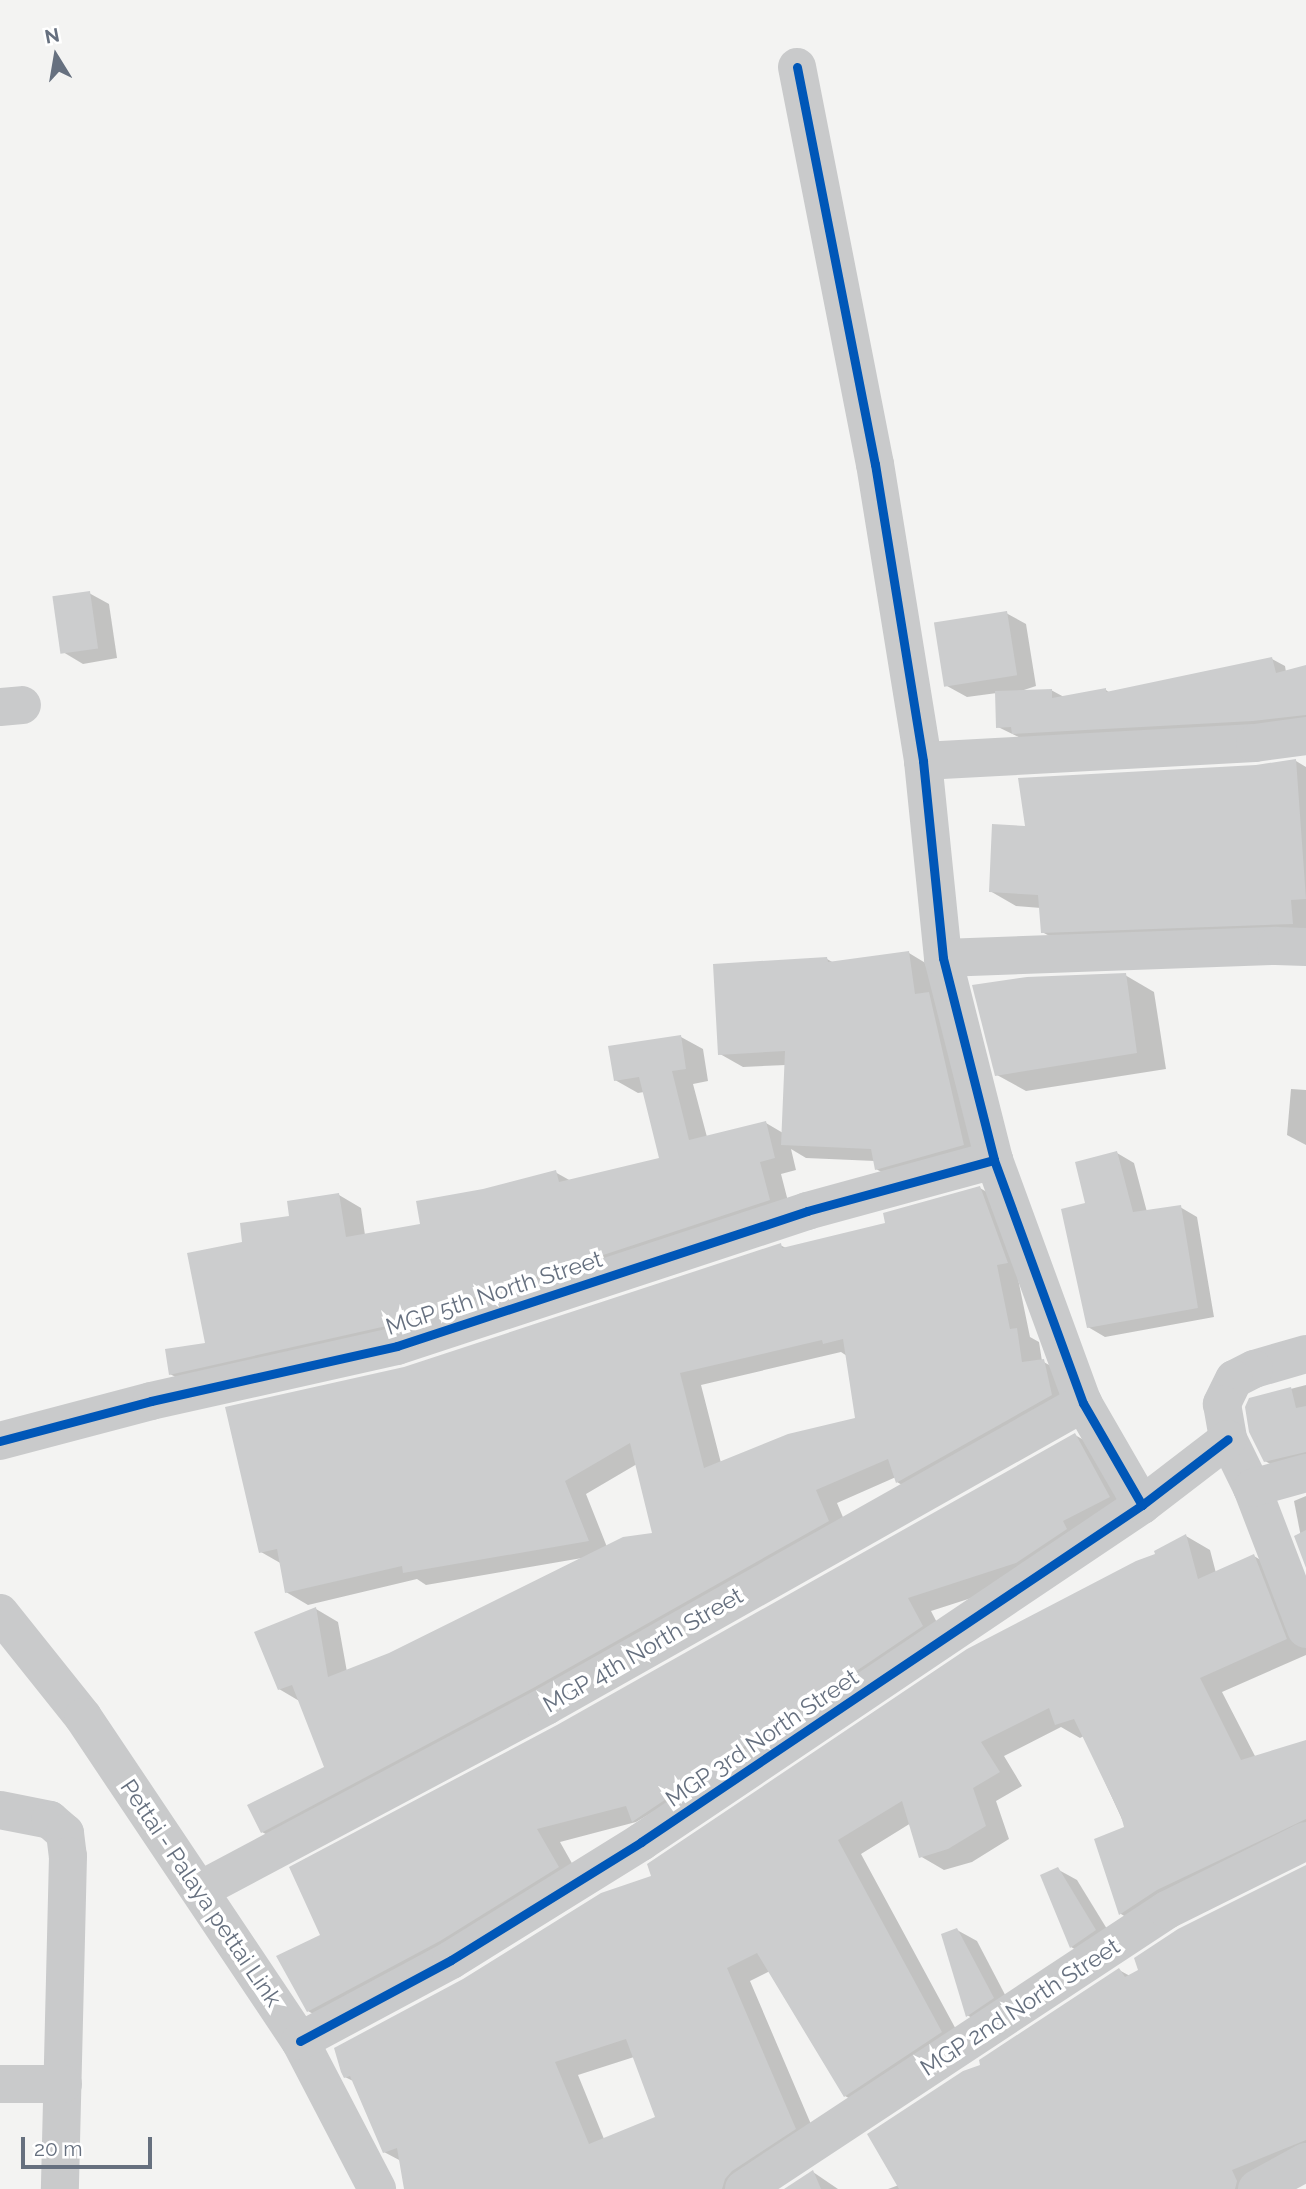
<!DOCTYPE html>
<html>
<head>
<meta charset="utf-8">
<style>
  body { margin:0 }
  #map { position:relative; width:1306px; height:2189px; overflow:hidden; background:#f3f3f2; font-family:Raleway,sans-serif }
  div>[style] { position:absolute }
  .shadow>* { inset:0; background:#0003 }
  .building>* { inset:0; background:#cccdce; transform-origin:0 0 }
  .minor>* { height:38px; margin:-19px; padding:0 19px; transform-origin:19px; border-radius:19px; background:#c9cacb }
  .cycleway>* { height:9px; margin:-4.5px; padding:0 4.5px; transform-origin:4.5px; border-radius:4.5px; background:#0057b8 }
  span { translate:-50% -50%; white-space:nowrap; text-align:center; line-height:1.15; -webkit-text-stroke:7px #fff; paint-order:stroke }
  .street-label { font-size:23px; color:#66707f }
  .north { position:absolute; left:21px; top:21px; width:70px; height:70px; -webkit-text-stroke:5px #fff; paint-order:stroke; rotate:349deg; font-size:19px; font-weight:700; line-height:28px; text-align:center; color:#66707f }
  .north::after { content:''; display:block; margin:auto; width:24px; height:32px; background:#66707f; clip-path:polygon(50% 0,100% 100%,50% 72%,0 100%) }
  .scale { position:absolute; left:21px; top:2137px; width:131px; height:32px; box-sizing:border-box; border:4px solid #66707f; border-top:0; padding-left:9px; font-size:21px; line-height:24px; white-space:nowrap; color:#66707f; -webkit-text-stroke:5px #fff; paint-order:stroke }
</style>
</head>
<body>
<div id="map">
  <div class="shadow">
    <i style="clip-path:polygon(89px 593px,109px 604px,117px 658px,83px 664px,63px 652px)"></i>
    <i style="clip-path:polygon(1006px 613px,1026px 624px,1036px 686px,1018px 692px,1051px 690px,1064px 697px,1106px 690px,1110px 693px,1272px 659px,1285px 666px,1286px 672px,1306px 667px,1306px 723px,1027px 741px,998px 727px,997px 693px,967px 697px,947px 686px)"></i>
    <i style="clip-path:polygon(1296px 761px,1306px 767px,1306px 938px,1068px 946px,1042px 932px,1041px 908px,1016px 906px,990px 891px,1027px 828px,1256px 767px)"></i>
    <i style="clip-path:polygon(909px 953px,932px 967px,987px 1158px,900px 1182px,876px 1169px,875px 1161px,806px 1158px,791px 1149px,796px 1170px,781px 1174px,791px 1213px,192px 1386px,170px 1374px,207px 1344px,244px 1244px,339px 1195px,361px 1208px,365px 1235px,422px 1226px,483px 1191px,555px 1172px,571px 1181px,662px 1159px,644px 1092px,638px 1093px,615px 1080px,681px 1037px,703px 1049px,708px 1081px,693px 1084px,707px 1137px,766px 1123px,783px 1133px,786px 1065px,743px 1067px,720px 1054px,827px 959px,834px 963px)"></i>
    <i style="clip-path:polygon(1125px 975px,1154px 992px,1166px 1069px,1026px 1091px,997px 1075px)"></i>
    <i style="clip-path:polygon(1291px 1089px,1306px 1090px,1306px 1145px,1287px 1135px)"></i>
    <i style="clip-path:polygon(1117px 1153px,1134px 1163px,1147px 1212px,1180px 1207px,1197px 1217px,1214px 1317px,1105px 1337px,1088px 1327px,1087px 1204px)"></i>
    <i style="clip-path:polygon(evenodd,980px 1188px,1002px 1201px,1030px 1337px,1039px 1342px,1042px 1361px,1065px 1374px,1073px 1408px,919px 1495px,897px 1482px,896px 1477px,837px 1503px,850px 1534px,284px 1844px,262px 1832px,327px 1768px,301px 1702px,279px 1689px,316px 1609px,338px 1622px,347px 1672px,390px 1655px,582px 1558px,426px 1585px,417px 1579px,308px 1605px,286px 1592px,282px 1564px,261px 1552px,404px 1368px,780px 1245px,786px 1248px,887px 1225px,980px 1188px,841px 1352px,847px 1356px,857px 1420px,721px 1463px,701px 1385px,841px 1352px,980px 1188px,637px 1464px,654px 1535px,607px 1547px,586px 1494px,637px 1464px)"></i>
    <i style="clip-path:polygon(1306px 1385px,1306px 1469px,1286px 1473px,1265px 1461px,1251px 1399px)"></i>
    <i style="clip-path:polygon(1075px 1435px,1098px 1448px,1133px 1510px,1040px 1576px,931px 1611px,946px 1640px,636px 1822px,560px 1842px,582px 1881px,332px 2025px,308px 2011px,323px 1935px,558px 1727px)"></i>
    <i style="clip-path:polygon(1306px 1496px,1306px 1563px,1294px 1501px)"></i>
    <i style="clip-path:polygon(evenodd,1186px 1536px,1210px 1550px,1216px 1573px,1254px 1556px,1277px 1570px,1306px 1643px,1306px 1655px,1222px 1692px,1256px 1758px,1306px 1742px,1306px 1841px,1144px 1928px,1121px 1914px,1096px 1840px,1126px 1828px,1084px 1736px,1080px 1738px,1061px 1727px,1004px 1756px,1022px 1786px,996px 1801px,1009px 1839px,972px 1862px,944px 1870px,920px 1856px,911px 1823px,861px 1854px,965px 2046px,869px 2109px,845px 2096px,770px 1971px,750px 1981px,819px 2143px,753px 2189px,405px 2189px,401px 2161px,384px 2152px,355px 2082px,345px 2077px,1186px 1536px,634px 2057px,657px 2118px,604px 2139px,578px 2075px,634px 2057px)"></i>
    <i style="clip-path:polygon(1306px 1867px,1306px 2164px,1265px 2189px,888px 2189px,899px 2185px,982px 2066px,1119px 1970px,1130px 1976px)"></i>
    <i style="clip-path:polygon(1057px 1869px,1077px 1880px,1115px 1942px,1091px 1958px,1071px 1947px)"></i>
    <i style="clip-path:polygon(957px 1930px,977px 1941px,1013px 2010px,987px 2027px,967px 2015px)"></i>
    <i style="clip-path:polygon(813px 2172px,838px 2189px,787px 2189px)"></i>
  </div>
  <div class="building">
    <i style="left:90px;top:591px;width:58px;height:38px;rotate:82deg"></i>
    <i style="left:1007px;top:611px;width:65px;height:74px;rotate:81deg"></i>
    <i style="clip-path:polygon(1272px 657px,1276px 673px,1306px 665px,1306px 715px,1253px 721px,1012px 734px,1011px 727px,996px 728px,995px 691px,1052px 689px,1052px 698px,1106px 688px,1106px 692px)"></i>
    <i style="clip-path:polygon(1296px 759px,1306px 899px,1291px 900px,1293px 924px,1041px 933px,1038px 895px,989px 892px,992px 824px,1025px 826px,1018px 778px,1256px 765px)"></i>
    <i style="clip-path:polygon(909px 951px,915px 994px,929px 992px,964px 1145px,875px 1170px,871px 1149px,781px 1145px,785px 1051px,718px 1055px,713px 964px,827px 957px,828px 962px)"></i>
    <i style="clip-path:polygon(1126px 973px,1137px 1053px,995px 1076px,972px 985px,1027px 977px)"></i>
    <i style="clip-path:polygon(681px 1035px,686px 1069px,672px 1071px,689px 1140px,766px 1121px,775px 1158px,760px 1162px,770px 1200px,391px 1325px,169px 1375px,165px 1349px,205px 1343px,187px 1253px,242px 1242px,240px 1223px,289px 1216px,287px 1201px,339px 1193px,346px 1237px,420px 1224px,416px 1201px,483px 1189px,556px 1170px,559px 1182px,659px 1158px,639px 1077px,614px 1081px,608px 1046px)"></i>
    <i style="clip-path:polygon(1117px 1151px,1133px 1212px,1181px 1205px,1198px 1308px,1087px 1328px,1061px 1209px,1085px 1203px,1075px 1162px)"></i>
    <i style="clip-path:polygon(evenodd,980px 1186px,1008px 1263px,997px 1265px,1010px 1329px,1017px 1328px,1022px 1362px,1044px 1359px,1052px 1395px,896px 1483px,888px 1459px,816px 1490px,829px 1521px,535px 1687px,261px 1833px,247px 1805px,324px 1767px,292px 1685px,278px 1690px,254px 1632px,316px 1607px,328px 1677px,389px 1653px,623px 1537px,652px 1533px,630px 1443px,565px 1481px,589px 1541px,403px 1573px,402px 1566px,285px 1593px,277px 1549px,259px 1553px,225px 1407px,404px 1367px,781px 1243px,782px 1248px,885px 1223px,883px 1213px,980px 1186px,843px 1339px,855px 1418px,788px 1434px,704px 1468px,680px 1373px,822px 1340px,823px 1344px,843px 1339px)"></i>
    <i style="clip-path:polygon(1291px 1387px,1296px 1408px,1306px 1406px,1306px 1452px,1264px 1462px,1249px 1432px,1245px 1407px,1249px 1398px)"></i>
    <i style="clip-path:polygon(1075px 1433px,1110px 1497px,1063px 1521px,1067px 1529px,1016px 1563px,908px 1598px,923px 1626px,632px 1822px,626px 1806px,537px 1829px,559px 1867px,440px 1941px,307px 2012px,276px 1956px,320px 1935px,289px 1867px,557px 1725px)"></i>
    <i style="clip-path:polygon(1306px 1530px,1306px 1568px,1294px 1536px)"></i>
    <i style="clip-path:polygon(evenodd,1186px 1534px,1198px 1579px,1254px 1554px,1287px 1639px,1200px 1678px,1241px 1760px,1306px 1740px,1306px 1819px,1157px 1890px,1119px 1915px,1094px 1839px,1124px 1827px,1121px 1816px,1074px 1719px,1055px 1725px,1049px 1708px,981px 1742px,1000px 1772px,973px 1788px,986px 1826px,948px 1849px,919px 1858px,902px 1801px,838px 1840px,942px 2032px,844px 2097px,757px 1953px,727px 1968px,796px 2129px,732px 2171px,725px 2179px,722px 2189px,404px 2189px,397px 2148px,383px 2153px,350px 2076px,344px 2078px,341px 2072px,334px 2048px,463px 1979px,601px 1893px,651px 1876px,647px 1864px,967px 1649px,1136px 1561px,1155px 1554px,1154px 1551px,1186px 1534px,626px 2039px,655px 2117px,589px 2144px,555px 2062px,626px 2039px)"></i>
    <i style="clip-path:polygon(1306px 1865px,1306px 2140px,1232px 2170px,1237px 2181px,1235px 2189px,899px 2189px,867px 2134px,963px 2071px,980px 2065px,979px 2060px,1119px 1968px,1125px 1977px,1138px 1970px,1134px 1958px,1178px 1929px)"></i>
    <i style="clip-path:polygon(1058px 1867px,1096px 1930px,1070px 1948px,1040px 1875px)"></i>
    <i style="clip-path:polygon(957px 1928px,994px 1998px,966px 2017px,941px 1934px)"></i>
    <i style="clip-path:polygon(813px 2170px,821px 2189px,784px 2189px)"></i>
  </div>
  <div class="minor">
    <i style="left:797px;top:67px;width:405px;rotate:78.9deg"></i>
    <i style="left:875px;top:464px;width:301px;rotate:80.8deg"></i>
    <i style="left:923px;top:761px;width:198px;rotate:84.2deg"></i>
    <i style="left:943px;top:958px;width:208px;rotate:75.8deg"></i>
    <i style="left:994px;top:1160px;width:259px;rotate:69.9deg"></i>
    <i style="left:1083px;top:1403px;width:118px;rotate:60deg"></i>
    <i style="left:0;top:707px;width:22px;rotate:-5deg"></i>
    <i style="left:923px;top:761px;width:332px;rotate:-3.1deg"></i>
    <i style="left:1255px;top:743px;width:51px;rotate:-7.8deg"></i>
    <i style="left:943px;top:958px;width:333px;rotate:-2.1deg"></i>
    <i style="left:1276px;top:946px;width:30px;rotate:2deg"></i>
    <i style="left:1306px;top:1354px;width:54px;rotate:163.9deg"></i>
    <i style="left:1254px;top:1369px;width:22px;rotate:153deg"></i>
    <i style="left:1234px;top:1379px;width:28px;rotate:116deg"></i>
    <i style="left:1222px;top:1404px;width:36px;rotate:80deg"></i>
    <i style="left:1228px;top:1439px;width:55px;rotate:63.9deg"></i>
    <i style="left:1252px;top:1488px;width:151px;rotate:69deg"></i>
    <i style="left:0;top:1441px;width:156px;rotate:-14.8deg"></i>
    <i style="left:151px;top:1401px;width:252px;rotate:-12.6deg"></i>
    <i style="left:397px;top:1346px;width:432px;rotate:-18.2deg"></i>
    <i style="left:807px;top:1211px;width:194px;rotate:-15.3deg"></i>
    <i style="left:1252px;top:1488px;width:56px;rotate:-15.5deg"></i>
    <i style="left:0;top:1613px;width:133px;rotate:51.4deg"></i>
    <i style="left:83px;top:1717px;width:390px;rotate:56.2deg"></i>
    <i style="left:300px;top:2041px;width:167px;rotate:62.5deg"></i>
    <i style="left:0;top:1810px;width:51px;rotate:11.3deg"></i>
    <i style="left:50px;top:1820px;width:20px;rotate:41deg"></i>
    <i style="left:65px;top:1833px;width:23px;rotate:83deg"></i>
    <i style="left:68px;top:1856px;width:333px;rotate:91.4deg"></i>
    <i style="left:200px;top:1890px;width:392px;rotate:-28deg"></i>
    <i style="left:546px;top:1706px;width:617px;rotate:-29.43deg"></i>
    <i style="left:300px;top:2041px;width:171px;rotate:-28.2deg"></i>
    <i style="left:451px;top:1960px;width:224px;rotate:-31.8deg"></i>
    <i style="left:641px;top:1842px;width:604px;rotate:-33.93deg"></i>
    <i style="left:1142px;top:1505px;width:108px;rotate:-37.5deg"></i>
    <i style="left:0;top:2084px;width:63px"></i>
    <i style="left:744px;top:2189px;width:507px;rotate:-33.41deg"></i>
    <i style="left:1167px;top:1910px;width:155px;rotate:-26.4deg"></i>
    <i style="left:1257px;top:2189px;width:56px;rotate:-28.9deg"></i>
  </div>
  <div class="cycleway">
    <i style="left:797px;top:67px;width:405px;rotate:78.9deg"></i>
    <i style="left:875px;top:464px;width:301px;rotate:80.8deg"></i>
    <i style="left:923px;top:761px;width:198px;rotate:84.2deg"></i>
    <i style="left:943px;top:958px;width:208px;rotate:75.8deg"></i>
    <i style="left:994px;top:1160px;width:259px;rotate:69.9deg"></i>
    <i style="left:1083px;top:1403px;width:118px;rotate:60deg"></i>
    <i style="left:0;top:1441px;width:156px;rotate:-14.8deg"></i>
    <i style="left:151px;top:1401px;width:252px;rotate:-12.6deg"></i>
    <i style="left:397px;top:1346px;width:432px;rotate:-18.2deg"></i>
    <i style="left:807px;top:1211px;width:194px;rotate:-15.3deg"></i>
    <i style="left:300px;top:2041px;width:171px;rotate:-28.2deg"></i>
    <i style="left:451px;top:1960px;width:224px;rotate:-31.8deg"></i>
    <i style="left:641px;top:1842px;width:604px;rotate:-33.93deg"></i>
    <i style="left:1142px;top:1505px;width:108px;rotate:-37.5deg"></i>
  </div>
  <div class="street-label">
    <span style="left:494px;top:1293px;rotate:-18deg">MGP 5th North Street</span>
    <span style="left:643px;top:1650px;rotate:-30deg">MGP 4th North Street</span>
    <span style="left:762px;top:1738px;rotate:-34deg">MGP 3rd North Street</span>
    <span style="left:201px;top:1893px;rotate:56deg">Pettai - Palaya pettai Link</span>
    <span style="left:1020px;top:2007px;rotate:-33deg">MGP 2nd North Street</span>
  </div>
  <div class="north">N</div>
  <div class="scale">20 m</div>
</div>
</body>
</html>
